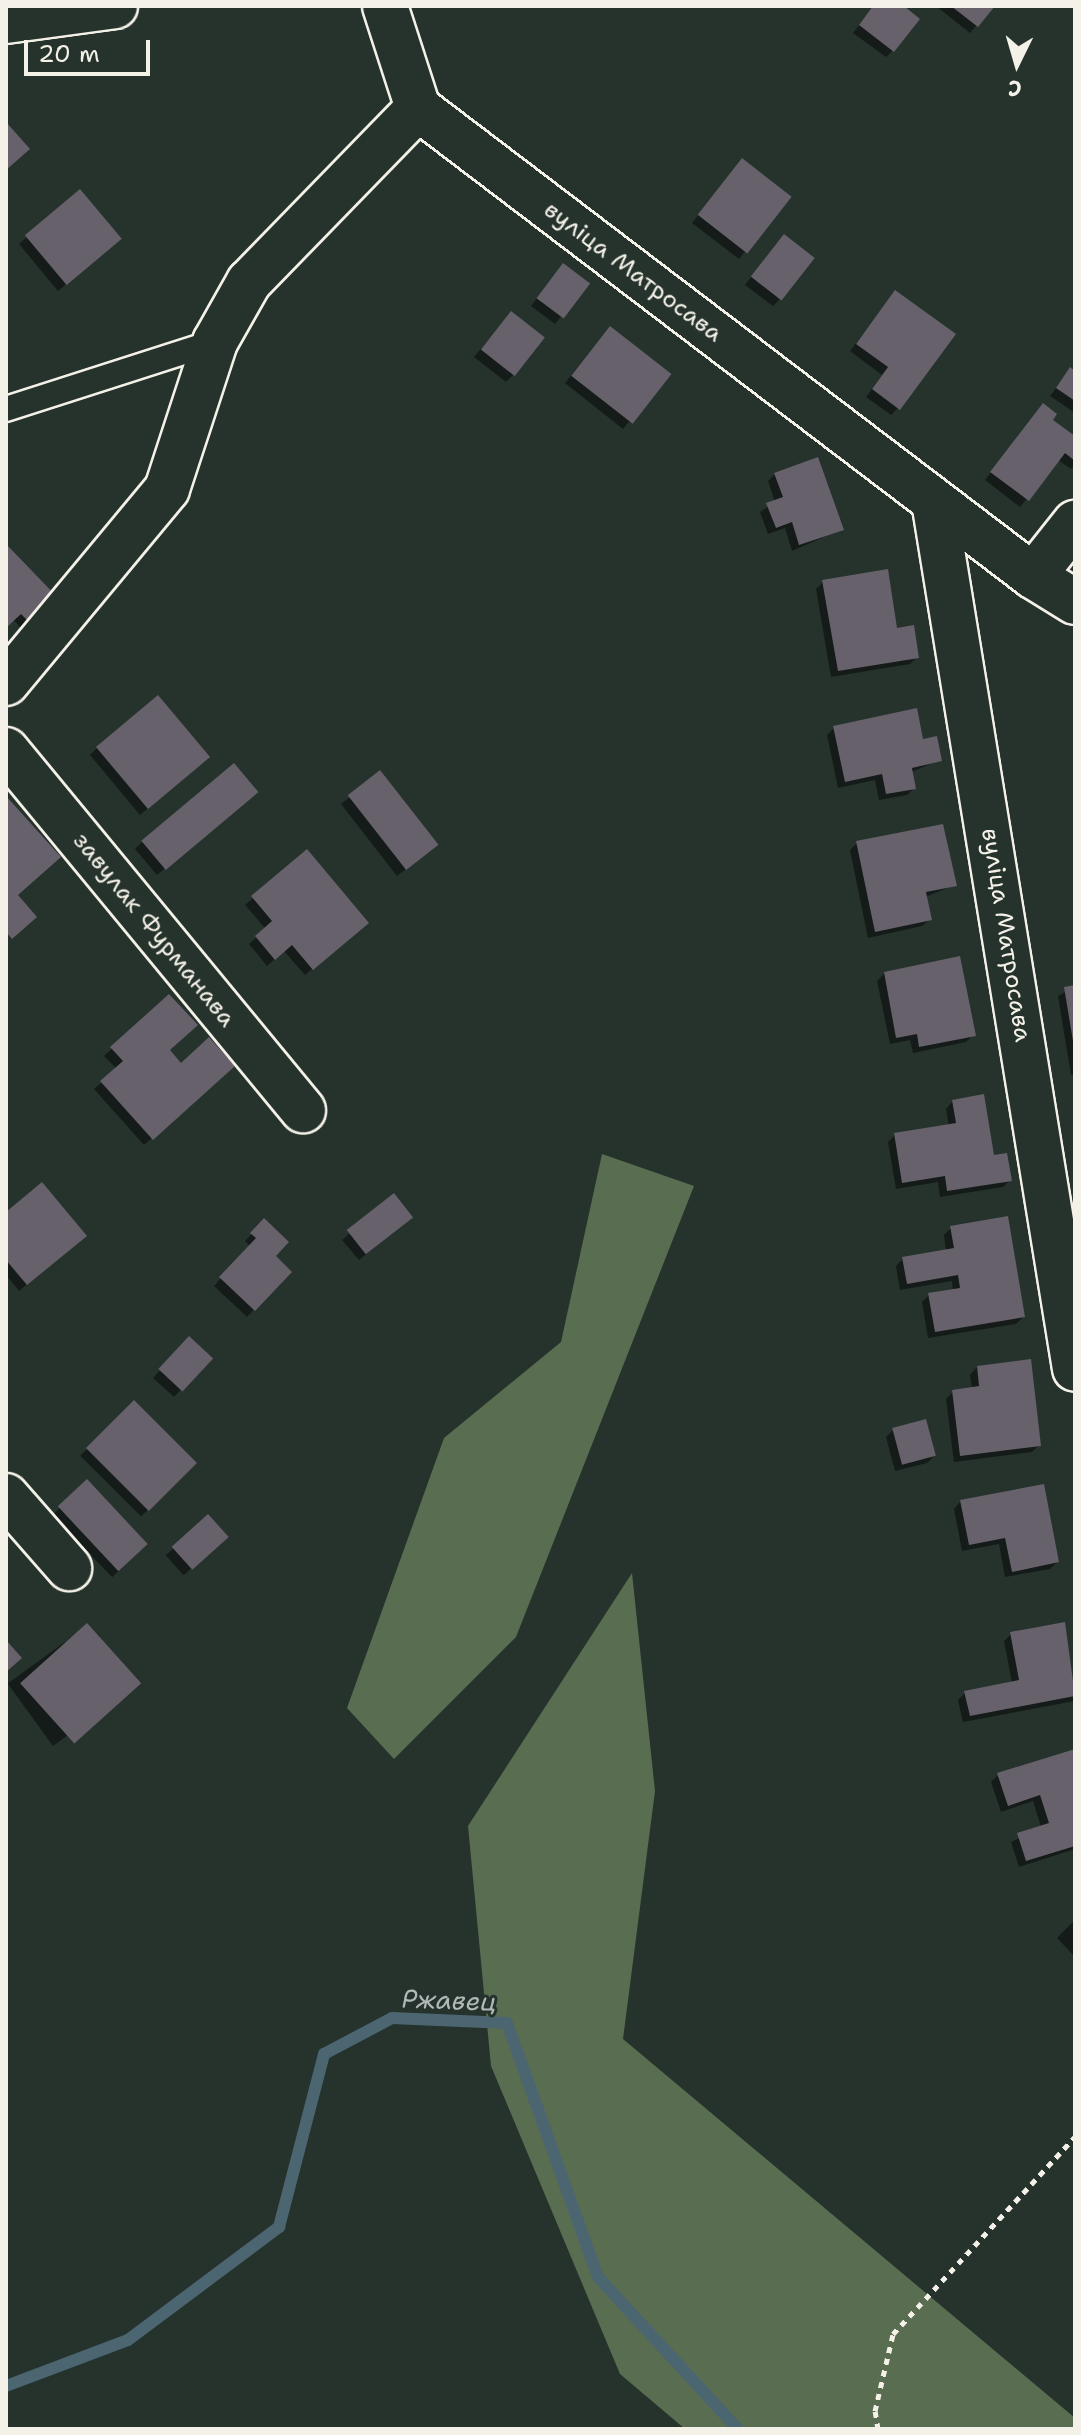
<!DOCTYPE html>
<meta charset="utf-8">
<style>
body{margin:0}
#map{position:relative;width:1081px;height:2435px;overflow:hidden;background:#26332d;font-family:"Shantell Sans",sans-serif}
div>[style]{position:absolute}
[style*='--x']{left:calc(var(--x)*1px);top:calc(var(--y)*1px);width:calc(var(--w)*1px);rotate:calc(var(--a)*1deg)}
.green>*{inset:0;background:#596d51}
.shadow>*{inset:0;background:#0007;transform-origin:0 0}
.stream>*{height:12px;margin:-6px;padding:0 6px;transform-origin:6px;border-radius:6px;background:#4c6671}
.building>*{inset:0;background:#66616b;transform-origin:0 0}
.path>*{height:5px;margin-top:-2.5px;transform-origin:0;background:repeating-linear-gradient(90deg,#f4f1e8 0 6px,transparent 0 12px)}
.roads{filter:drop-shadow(2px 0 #f4f1e8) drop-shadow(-2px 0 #f4f1e8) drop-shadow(0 2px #f4f1e8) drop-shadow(0 -2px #f4f1e8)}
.service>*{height:24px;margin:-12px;padding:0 12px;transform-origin:12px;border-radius:12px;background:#26332d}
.minor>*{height:44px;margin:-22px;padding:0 22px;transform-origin:22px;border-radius:22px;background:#26332d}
.secondary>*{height:44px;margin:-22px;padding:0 22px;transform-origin:22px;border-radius:22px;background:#26332d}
span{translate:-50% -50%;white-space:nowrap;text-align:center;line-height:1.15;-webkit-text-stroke:6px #26332d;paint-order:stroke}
.street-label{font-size:24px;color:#f4f1e8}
.water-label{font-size:26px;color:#b1b9b8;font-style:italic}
.frame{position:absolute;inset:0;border:8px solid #f4f1e8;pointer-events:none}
.north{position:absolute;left:977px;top:24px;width:80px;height:80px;-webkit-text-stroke:6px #26332d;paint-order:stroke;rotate:185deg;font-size:22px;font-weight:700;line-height:32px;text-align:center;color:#f4f1e8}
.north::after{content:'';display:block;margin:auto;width:28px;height:36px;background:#f4f1e8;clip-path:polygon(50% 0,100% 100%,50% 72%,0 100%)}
.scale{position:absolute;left:24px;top:40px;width:126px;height:36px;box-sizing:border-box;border:4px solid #f4f1e8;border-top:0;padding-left:10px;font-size:24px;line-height:28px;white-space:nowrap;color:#f4f1e8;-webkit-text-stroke:6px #26332d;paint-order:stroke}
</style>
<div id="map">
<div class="green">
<i style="clip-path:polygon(602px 1154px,694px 1186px,516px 1637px,394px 1759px,347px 1708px,444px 1438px,561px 1342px)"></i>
<i style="clip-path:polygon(632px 1573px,655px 1791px,623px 2039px,1075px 2418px,1075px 2429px,685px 2429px,620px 2374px,491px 2066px,468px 1826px)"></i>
</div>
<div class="shadow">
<i style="clip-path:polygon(874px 6px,900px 6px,893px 50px,886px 57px,853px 33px)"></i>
<i style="clip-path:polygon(936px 6px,993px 6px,970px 33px)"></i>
<i style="clip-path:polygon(735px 168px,789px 197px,739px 259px,692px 223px)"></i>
<i style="clip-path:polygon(80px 192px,112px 246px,58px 291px,19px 244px)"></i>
<i style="clip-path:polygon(777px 243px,780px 299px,773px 306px,745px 285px)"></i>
<i style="clip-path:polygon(557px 272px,587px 283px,555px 324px,531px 306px)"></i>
<i style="clip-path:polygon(889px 300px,898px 408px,891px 415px,866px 397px,882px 375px,850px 351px)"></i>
<i style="clip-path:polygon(504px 321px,513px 375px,506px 382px,474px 357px)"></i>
<i style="clip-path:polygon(603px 335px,668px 374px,623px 429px,565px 383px)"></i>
<i style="clip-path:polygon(1070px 370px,1075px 373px,1075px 413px,1050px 396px)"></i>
<i style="clip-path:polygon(1036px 413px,1075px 439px,1075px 465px,1071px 469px,1058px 460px,1020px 507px,985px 480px)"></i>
<i style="clip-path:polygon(775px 474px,842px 529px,792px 551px,785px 528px,768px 534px,760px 512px,775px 502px,768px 481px)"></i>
<i style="clip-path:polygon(6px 547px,59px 602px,26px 634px,13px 619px,6px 626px)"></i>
<i style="clip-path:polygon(823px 582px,896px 630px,917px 657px,910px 664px,831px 677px,816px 589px)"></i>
<i style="clip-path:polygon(834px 728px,922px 741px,940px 760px,911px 772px,914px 788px,907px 795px,879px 800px,875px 780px,838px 788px,827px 735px)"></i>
<i style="clip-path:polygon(97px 748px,200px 764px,140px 815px,90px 755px)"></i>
<i style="clip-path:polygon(380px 773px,429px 851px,397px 876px,341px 804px)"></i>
<i style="clip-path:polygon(248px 799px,157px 875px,135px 849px,142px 842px)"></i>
<i style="clip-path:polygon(857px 843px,955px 885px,925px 897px,930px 919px,922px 926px,868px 938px,850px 850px)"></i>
<i style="clip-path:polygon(306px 852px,359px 930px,305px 975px,284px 951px,267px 966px,249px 944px,266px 929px,245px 905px)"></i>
<i style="clip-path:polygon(885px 973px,973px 1035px,966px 1042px,913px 1053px,910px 1040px,890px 1044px,877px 981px)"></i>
<i style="clip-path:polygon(1075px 987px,1075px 1075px,1071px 1075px,1058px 996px)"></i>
<i style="clip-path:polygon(169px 997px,167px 1051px,180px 1065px,225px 1073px,144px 1145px,94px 1089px,117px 1069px,104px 1056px)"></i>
<i style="clip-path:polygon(953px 1101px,1010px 1180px,1003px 1187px,940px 1197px,938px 1182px,896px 1189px,888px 1142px,895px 1135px,949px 1126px,946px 1109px)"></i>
<i style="clip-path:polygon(393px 1196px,403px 1224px,359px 1260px,342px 1240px)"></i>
<i style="clip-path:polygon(6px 1215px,77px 1243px,19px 1291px,6px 1275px)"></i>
<i style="clip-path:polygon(264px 1221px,273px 1256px,289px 1272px,247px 1317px,214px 1286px,250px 1246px,245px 1241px)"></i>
<i style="clip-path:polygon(951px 1228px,1023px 1317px,1016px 1324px,928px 1338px,922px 1302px,929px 1295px,953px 1291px,952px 1281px,900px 1290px,896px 1266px,903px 1259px,946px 1251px,944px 1235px)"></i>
<i style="clip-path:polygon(183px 1345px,210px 1358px,174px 1397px,153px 1378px)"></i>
<i style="clip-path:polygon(977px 1367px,1039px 1445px,1032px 1452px,954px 1462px,946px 1399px,953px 1392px,972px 1389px,970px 1375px)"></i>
<i style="left:134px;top:1402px;width:86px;height:76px;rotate:45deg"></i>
<i style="clip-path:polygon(893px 1430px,934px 1456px,927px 1463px,895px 1471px,886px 1437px)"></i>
<i style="left:87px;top:1482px;width:86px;height:48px;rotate:46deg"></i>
<i style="clip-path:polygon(961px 1501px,1057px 1562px,1050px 1569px,1005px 1577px,999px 1544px,962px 1551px,954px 1509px)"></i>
<i style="left:208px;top:1517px;width:27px;height:57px;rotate:48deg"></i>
<i style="clip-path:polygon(1063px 1624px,1075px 1701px,963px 1722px,958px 1700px,965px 1693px,1012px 1683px,1004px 1641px,1011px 1634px)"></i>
<i style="left:87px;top:1626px;width:77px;height:98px;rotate:54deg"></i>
<i style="clip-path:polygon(1075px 1751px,1075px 1849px,1019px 1867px,1011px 1842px,1041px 1827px,1033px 1801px,1001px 1812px,991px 1782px,998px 1775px)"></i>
<i style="clip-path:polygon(1075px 1920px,1075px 1957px,1057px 1938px)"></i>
</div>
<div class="stream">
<i style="--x:6;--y:2386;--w:130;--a:-20.7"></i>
<i style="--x:128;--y:2340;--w:189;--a:-36.8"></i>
<i style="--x:279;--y:2227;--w:179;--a:-75.4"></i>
<i style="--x:324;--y:2054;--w:77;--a:-27.9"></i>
<i style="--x:392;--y:2018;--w:115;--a:2.5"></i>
<i style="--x:507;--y:2023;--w:270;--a:70.3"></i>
<i style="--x:598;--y:2277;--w:207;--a:47.4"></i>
</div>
<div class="building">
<i style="clip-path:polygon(873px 6px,904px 6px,920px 19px,894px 52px,859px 25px)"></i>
<i style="clip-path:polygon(951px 6px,995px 6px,978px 27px)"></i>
<i style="clip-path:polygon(6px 122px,30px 149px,6px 170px)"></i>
<i style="left:742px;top:158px;width:63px;height:72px;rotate:38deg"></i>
<i style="left:80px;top:189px;width:65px;height:72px;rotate:50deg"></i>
<i style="left:784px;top:234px;width:39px;height:54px;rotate:38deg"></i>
<i style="left:563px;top:263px;width:34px;height:44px;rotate:37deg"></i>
<i style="clip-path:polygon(895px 290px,956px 334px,900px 410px,872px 389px,888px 367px,856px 344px)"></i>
<i style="left:511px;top:311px;width:43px;height:49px;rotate:38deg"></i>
<i style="left:610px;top:326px;width:78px;height:63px;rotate:38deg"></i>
<i style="clip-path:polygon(1070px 367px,1075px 371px,1075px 401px,1056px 388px)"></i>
<i style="clip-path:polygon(1043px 403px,1057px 414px,1053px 420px,1075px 436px,1075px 461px,1065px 453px,1029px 501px,990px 472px)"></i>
<i style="clip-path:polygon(818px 457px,844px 530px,799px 545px,792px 522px,776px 528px,766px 503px,783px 497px,774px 473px)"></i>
<i style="clip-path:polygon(6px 544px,62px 602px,35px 628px,21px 614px,6px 628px)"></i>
<i style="clip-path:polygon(888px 569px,897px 628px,914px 625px,919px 658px,838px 671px,822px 580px)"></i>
<i style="left:158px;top:695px;width:81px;height:81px;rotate:50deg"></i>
<i style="clip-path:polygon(917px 708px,923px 739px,937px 736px,942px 761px,912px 768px,916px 789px,886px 794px,882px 774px,845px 782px,833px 726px)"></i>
<i style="left:234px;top:763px;width:38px;height:121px;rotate:50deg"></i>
<i style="left:380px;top:770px;width:95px;height:41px;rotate:52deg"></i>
<i style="clip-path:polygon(6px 796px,61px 857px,18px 895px,37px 917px,12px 939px,6px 932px)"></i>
<i style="clip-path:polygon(943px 824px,957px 886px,926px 892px,932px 920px,875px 932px,856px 841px)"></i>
<i style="clip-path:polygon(307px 849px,369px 923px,313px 970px,292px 945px,275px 960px,255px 936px,272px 921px,251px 896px)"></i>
<i style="clip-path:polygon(960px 956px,976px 1036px,919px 1047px,917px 1034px,896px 1038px,884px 972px)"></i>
<i style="clip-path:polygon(1075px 985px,1075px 1041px,1073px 1041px,1064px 987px)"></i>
<i style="clip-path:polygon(169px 994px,198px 1025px,170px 1050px,181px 1063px,209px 1037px,235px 1066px,153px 1140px,100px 1081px,123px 1061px,110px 1047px)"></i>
<i style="clip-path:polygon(984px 1094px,994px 1155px,1007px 1153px,1012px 1181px,947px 1191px,945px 1176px,902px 1183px,894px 1133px,956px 1123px,952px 1100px)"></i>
<i style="clip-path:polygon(42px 1182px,87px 1236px,27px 1285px,6px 1260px,6px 1212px)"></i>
<i style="left:394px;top:1193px;width:31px;height:60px;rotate:52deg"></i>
<i style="clip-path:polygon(1008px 1216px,1025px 1317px,935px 1332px,928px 1293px,960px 1288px,958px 1275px,907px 1284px,902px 1257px,954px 1248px,950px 1226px)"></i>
<i style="clip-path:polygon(264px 1218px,289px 1242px,276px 1256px,292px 1272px,255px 1311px,219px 1277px,256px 1238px,250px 1233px)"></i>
<i style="left:189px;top:1336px;width:33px;height:45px;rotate:43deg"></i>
<i style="clip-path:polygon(1031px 1359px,1041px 1446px,960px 1456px,952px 1390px,979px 1386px,977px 1366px)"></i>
<i style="left:134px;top:1400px;width:89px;height:68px;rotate:45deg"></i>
<i style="left:926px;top:1419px;width:38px;height:35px;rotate:75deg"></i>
<i style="left:87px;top:1479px;width:89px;height:40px;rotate:47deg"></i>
<i style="clip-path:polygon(1044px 1484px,1059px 1562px,1012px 1572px,1005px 1538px,969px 1545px,960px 1500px)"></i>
<i style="left:208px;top:1514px;width:31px;height:49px;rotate:48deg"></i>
<i style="clip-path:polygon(1065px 1622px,1075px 1696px,970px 1716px,964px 1691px,1019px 1680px,1010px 1632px)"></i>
<i style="left:87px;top:1623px;width:81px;height:90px;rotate:48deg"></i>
<i style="clip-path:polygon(6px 1640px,22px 1658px,6px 1672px)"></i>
<i style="clip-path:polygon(1075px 1749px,1075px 1846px,1026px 1861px,1017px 1833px,1049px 1823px,1040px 1795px,1008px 1806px,997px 1773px)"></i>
</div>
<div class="path">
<i style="--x:878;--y:2429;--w:18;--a:-99"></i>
<i style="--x:875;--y:2411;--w:79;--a:-76.8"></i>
<i style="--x:893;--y:2334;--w:268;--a:-47.3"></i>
</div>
<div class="roads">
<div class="service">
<i style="--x:6;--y:409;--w:219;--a:-17.8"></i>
</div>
<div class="minor">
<i style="--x:385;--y:6;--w:107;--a:72.1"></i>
<i style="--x:418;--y:108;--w:773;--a:37.27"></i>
<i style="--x:1033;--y:576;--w:49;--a:31.8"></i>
<i style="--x:934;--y:501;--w:879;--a:80.77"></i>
<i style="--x:1033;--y:576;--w:68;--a:-51.6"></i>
<i style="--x:6;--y:683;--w:252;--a:-50.3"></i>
<i style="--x:167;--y:489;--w:155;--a:-71.9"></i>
<i style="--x:215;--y:342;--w:69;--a:-60.5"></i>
<i style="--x:249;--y:282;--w:243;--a:-45.8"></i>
<i style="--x:6;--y:750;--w:467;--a:50.5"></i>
<i style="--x:6;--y:1496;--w:96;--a:48.8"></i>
</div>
<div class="secondary">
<i style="--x:6;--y:21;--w:110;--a:-7.8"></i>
</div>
</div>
<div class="street-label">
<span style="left:633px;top:272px;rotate:37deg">вуліца Матросава</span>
<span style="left:154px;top:930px;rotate:51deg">завулак Фурманава</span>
<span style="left:1006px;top:935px;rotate:81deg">вуліца Матросава</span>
</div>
<div class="water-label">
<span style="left:449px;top:2000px;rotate:2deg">Ржавец</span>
</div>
<div class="frame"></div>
<div class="north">С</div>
<div class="scale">20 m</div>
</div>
